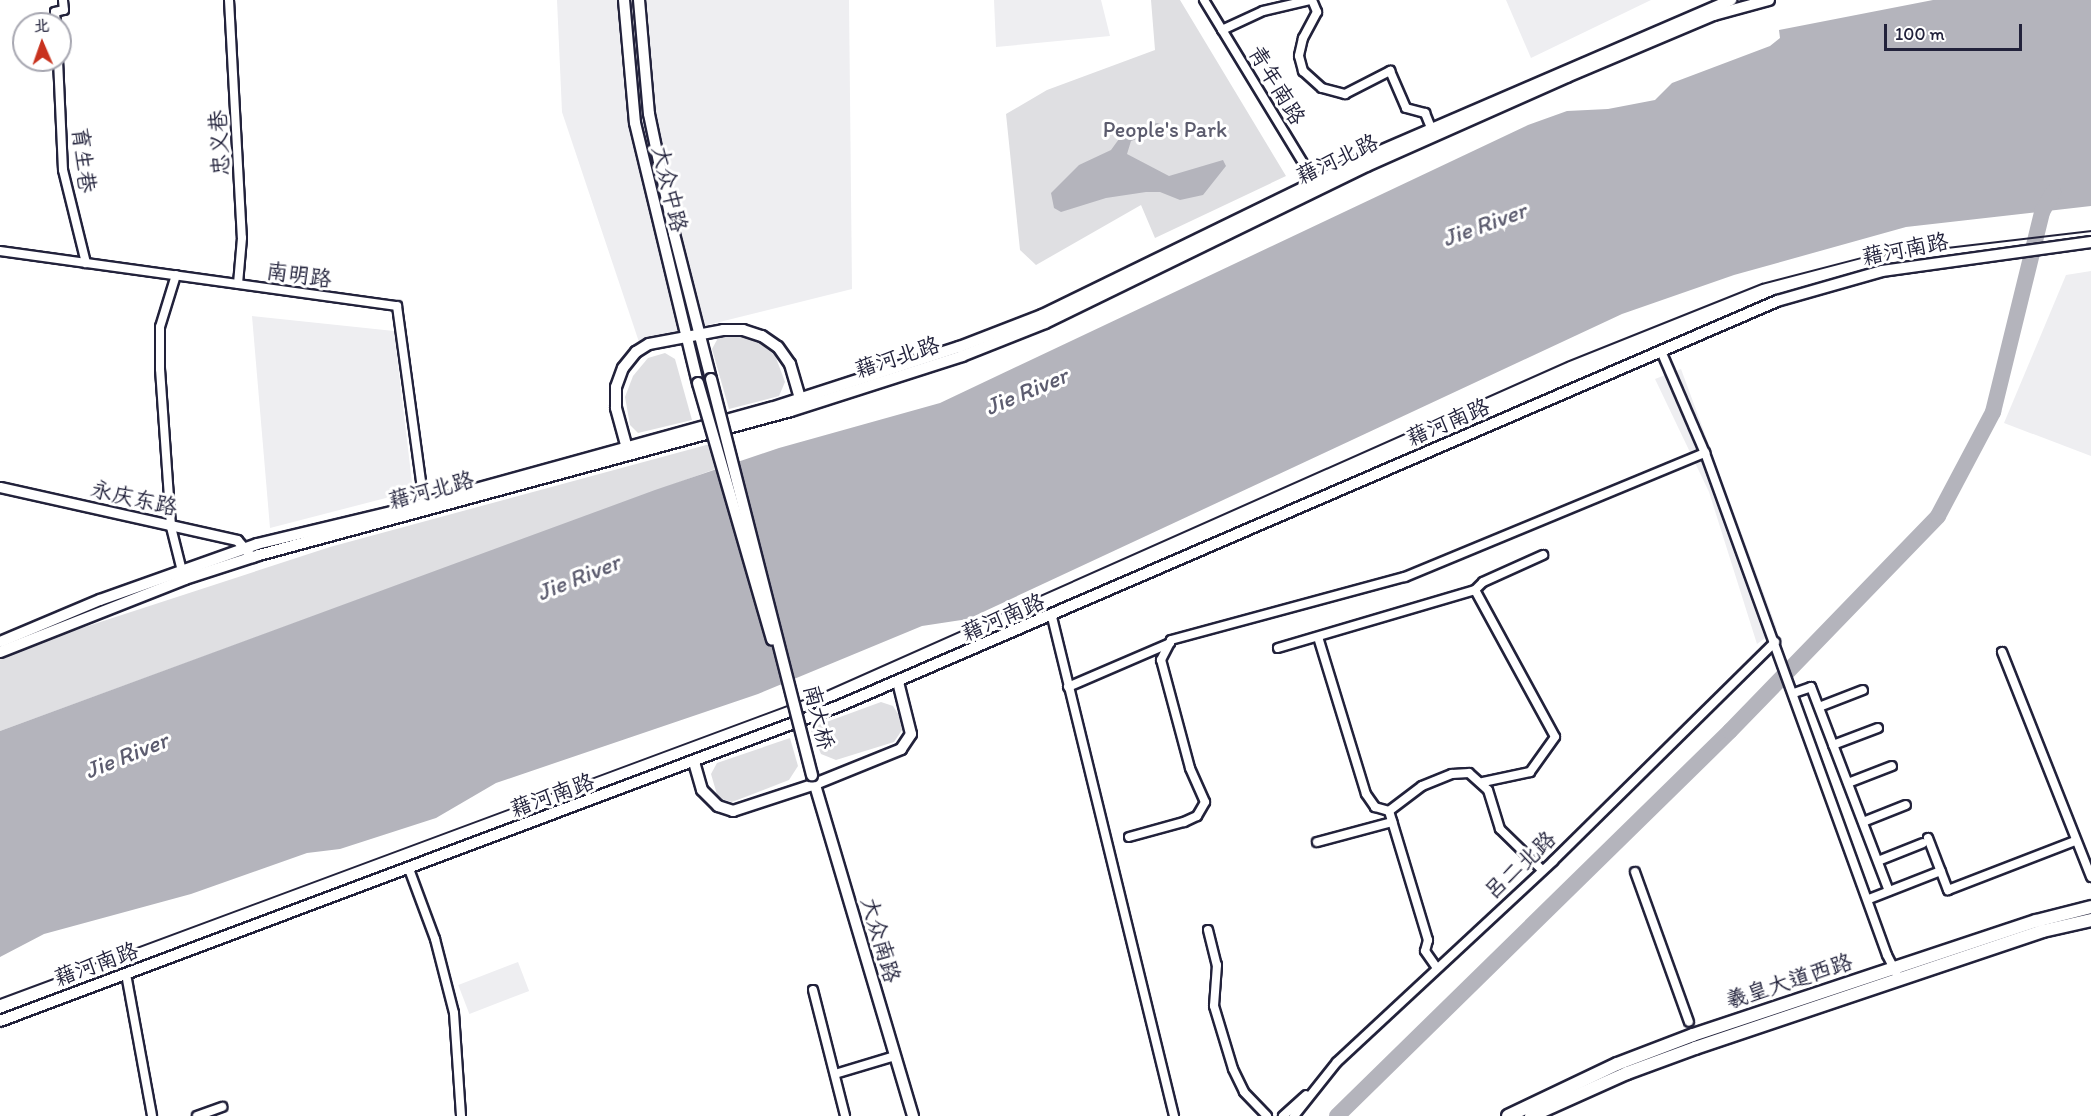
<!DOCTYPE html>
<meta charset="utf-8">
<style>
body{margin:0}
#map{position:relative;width:2091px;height:1116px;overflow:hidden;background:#fff;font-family:Itim,"LXGW WenKai TC",sans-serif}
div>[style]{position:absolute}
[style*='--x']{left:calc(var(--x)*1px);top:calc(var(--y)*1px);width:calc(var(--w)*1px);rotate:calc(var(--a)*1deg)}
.built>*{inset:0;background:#eeeef1;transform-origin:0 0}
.green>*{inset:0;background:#dfdfe2}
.water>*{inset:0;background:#b4b4bc}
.river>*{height:16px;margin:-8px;padding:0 8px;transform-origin:8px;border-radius:8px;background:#b4b4bc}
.roads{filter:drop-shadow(2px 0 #22223b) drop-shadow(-2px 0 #22223b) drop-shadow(0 2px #22223b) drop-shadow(0 -2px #22223b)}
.minor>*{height:8px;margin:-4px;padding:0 4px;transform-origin:4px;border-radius:4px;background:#fff}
.tertiary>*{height:9px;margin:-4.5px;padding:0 4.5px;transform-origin:4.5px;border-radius:4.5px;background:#fff}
.secondary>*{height:10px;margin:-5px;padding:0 5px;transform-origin:5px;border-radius:5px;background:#fff}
.primary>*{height:12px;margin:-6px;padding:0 6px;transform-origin:6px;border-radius:6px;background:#fff}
.tram>*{height:1.5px;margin:-0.75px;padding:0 0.75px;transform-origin:0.75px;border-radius:0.75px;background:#22223b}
.bridges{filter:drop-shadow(2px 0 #22223b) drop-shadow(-2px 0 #22223b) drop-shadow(0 2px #22223b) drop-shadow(0 -2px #22223b)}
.secondary-bridge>*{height:10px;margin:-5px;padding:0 5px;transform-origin:5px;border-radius:5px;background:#fff}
span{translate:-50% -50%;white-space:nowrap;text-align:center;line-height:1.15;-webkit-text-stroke:6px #fff;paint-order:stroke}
.street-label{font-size:22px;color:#22223b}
.park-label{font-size:22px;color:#5b5b6d}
.water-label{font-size:24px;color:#5c5c6f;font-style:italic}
.north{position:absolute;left:12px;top:12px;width:60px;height:60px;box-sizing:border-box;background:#fff;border:2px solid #a7a7b1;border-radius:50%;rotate:358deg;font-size:16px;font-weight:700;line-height:24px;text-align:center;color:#22223b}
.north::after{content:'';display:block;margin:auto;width:21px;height:27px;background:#c8321e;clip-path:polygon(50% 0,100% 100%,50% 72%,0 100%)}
.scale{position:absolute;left:1884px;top:24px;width:138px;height:27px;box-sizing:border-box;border:3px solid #22223b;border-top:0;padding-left:8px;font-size:18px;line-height:21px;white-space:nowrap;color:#22223b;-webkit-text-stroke:4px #fff;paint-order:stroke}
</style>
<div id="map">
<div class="built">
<i style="clip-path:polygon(557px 0,849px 0,852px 289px,639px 342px,562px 112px)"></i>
<i style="clip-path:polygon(994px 0,1101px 0,1110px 36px,996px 47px)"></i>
<i style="clip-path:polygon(1506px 0,1651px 0,1531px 58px)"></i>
<i style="clip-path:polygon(2091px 271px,2091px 456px,2004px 423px,2066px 275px)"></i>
<i style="clip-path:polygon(252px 316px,394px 331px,413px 491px,270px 528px)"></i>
<i style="clip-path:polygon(1681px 369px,1777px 629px,1757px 644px,1709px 492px,1655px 379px)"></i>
<i style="left:518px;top:962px;width:31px;height:64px;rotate:69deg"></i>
</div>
<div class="green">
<i style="clip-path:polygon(1151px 0,1180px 0,1286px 176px,1155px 238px,1141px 205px,1036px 265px,1020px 250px,1006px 114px,1047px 90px,1155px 50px)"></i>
<i style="clip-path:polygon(735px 334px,757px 341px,775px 355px,785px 382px,779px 396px,729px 409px,712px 349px,718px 338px)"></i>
<i style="clip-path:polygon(665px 353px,675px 359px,692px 420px,638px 433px,630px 425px,625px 397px,633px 376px,648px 358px)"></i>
<i style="clip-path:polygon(710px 444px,718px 468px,0 731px,0 659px,45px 640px,330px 547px)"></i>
<i style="clip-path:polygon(881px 702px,893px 706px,900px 717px,902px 730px,894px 742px,836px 760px,821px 754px,810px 728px)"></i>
<i style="clip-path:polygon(790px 738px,798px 766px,789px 780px,732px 802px,718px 798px,711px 774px,717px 763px)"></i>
</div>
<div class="water">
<i style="clip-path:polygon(1933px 0,2091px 0,2091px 206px,1906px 227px,1734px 275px,1622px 314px,968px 619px,922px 626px,758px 694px,496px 783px,436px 818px,340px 849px,307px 853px,191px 894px,44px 934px,0 957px,0 731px,655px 490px,779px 448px,940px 403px,1528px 125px,1567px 111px,1608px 109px,1655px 100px,1672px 83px,1770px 46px,1780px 38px,1779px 30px)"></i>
<i style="clip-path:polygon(1157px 123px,1163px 125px,1159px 131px,1131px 141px,1127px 154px,1169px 176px,1223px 160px,1226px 166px,1203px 195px,1180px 200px,1160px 192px,1146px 192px,1106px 198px,1061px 212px,1054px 208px,1051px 193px,1079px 165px,1111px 150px,1124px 132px)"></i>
</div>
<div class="river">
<i style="--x:1337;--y:1116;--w:550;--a:-44.41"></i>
<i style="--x:1730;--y:731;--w:299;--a:-45.9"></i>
<i style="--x:1938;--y:516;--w:118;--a:-62.1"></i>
<i style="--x:1993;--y:412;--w:206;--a:-76.2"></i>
<i style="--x:2042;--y:212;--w:23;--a:-61"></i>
</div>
<div class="roads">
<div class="minor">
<i style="--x:229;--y:0;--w:238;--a:86.9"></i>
<i style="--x:242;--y:238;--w:46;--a:95"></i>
<i style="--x:1204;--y:0;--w:218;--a:58.7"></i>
<i style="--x:1312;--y:0;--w:13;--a:67"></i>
<i style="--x:1317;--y:12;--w:30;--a:118"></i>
<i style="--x:1303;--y:38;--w:18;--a:103"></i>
<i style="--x:1299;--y:56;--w:16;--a:75"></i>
<i style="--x:1303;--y:71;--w:25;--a:42"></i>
<i style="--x:1322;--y:88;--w:24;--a:15"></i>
<i style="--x:1345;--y:94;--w:51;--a:-27.1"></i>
<i style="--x:1390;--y:71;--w:40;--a:66.6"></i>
<i style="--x:1406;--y:108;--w:20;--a:15"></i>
<i style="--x:1425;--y:113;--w:16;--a:68"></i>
<i style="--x:56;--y:24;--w:12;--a:-95"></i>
<i style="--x:55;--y:12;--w:9;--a:-13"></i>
<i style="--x:64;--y:10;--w:10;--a:-96"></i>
<i style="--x:1222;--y:30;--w:45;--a:-24.9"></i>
<i style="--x:1263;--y:11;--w:48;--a:-13.2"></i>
<i style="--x:58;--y:60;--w:110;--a:87.4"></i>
<i style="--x:63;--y:170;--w:96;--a:76.1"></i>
<i style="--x:0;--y:251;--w:401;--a:7.9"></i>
<i style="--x:397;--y:306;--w:200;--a:82.2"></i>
<i style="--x:176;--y:275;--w:54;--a:107.1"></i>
<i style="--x:160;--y:327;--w:42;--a:90"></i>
<i style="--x:160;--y:369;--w:158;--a:86"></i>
<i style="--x:171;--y:527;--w:49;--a:76"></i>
<i style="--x:1661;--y:351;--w:111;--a:66.7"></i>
<i style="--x:1705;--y:453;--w:534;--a:70.07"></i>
<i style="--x:1887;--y:955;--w:28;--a:63"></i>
<i style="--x:1475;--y:590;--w:167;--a:61.4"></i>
<i style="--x:1555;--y:737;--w:43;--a:125.5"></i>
<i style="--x:1530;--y:772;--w:48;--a:168"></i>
<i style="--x:1052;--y:617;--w:514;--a:76.26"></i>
<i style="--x:1318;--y:637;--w:164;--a:73"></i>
<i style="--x:1366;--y:794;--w:16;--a:55"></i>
<i style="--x:1375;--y:807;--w:15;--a:16"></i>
<i style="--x:1389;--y:811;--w:135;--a:73.2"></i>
<i style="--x:1428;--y:940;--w:11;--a:105"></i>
<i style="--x:1425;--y:951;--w:19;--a:55"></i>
<i style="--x:1278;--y:648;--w:205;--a:-16.4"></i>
<i style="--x:1475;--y:590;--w:11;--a:-45"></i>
<i style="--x:1483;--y:582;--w:66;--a:-24.2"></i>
<i style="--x:2002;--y:652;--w:242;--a:68.4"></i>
<i style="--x:1068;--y:687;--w:111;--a:-23.3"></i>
<i style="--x:1794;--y:693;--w:18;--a:-19"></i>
<i style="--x:1811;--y:687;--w:218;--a:69.1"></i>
<i style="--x:1819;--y:707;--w:47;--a:-21.1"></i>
<i style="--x:1833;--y:745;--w:48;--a:-20.7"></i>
<i style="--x:1848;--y:783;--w:47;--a:-21.1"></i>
<i style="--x:1389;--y:811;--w:41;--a:-37.1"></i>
<i style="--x:1422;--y:786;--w:32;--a:-22"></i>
<i style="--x:1452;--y:774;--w:17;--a:-3"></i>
<i style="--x:1469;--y:773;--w:25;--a:42"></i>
<i style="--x:1488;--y:790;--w:41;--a:72.9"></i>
<i style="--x:1500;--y:829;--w:59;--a:44.3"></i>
<i style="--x:1863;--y:822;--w:46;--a:-21.6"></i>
<i style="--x:1129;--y:837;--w:57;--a:-15.3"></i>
<i style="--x:1184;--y:822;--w:14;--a:-25"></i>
<i style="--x:1197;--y:816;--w:16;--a:-60"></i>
<i style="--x:1205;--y:802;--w:37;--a:-114"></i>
<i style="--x:1190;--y:768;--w:112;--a:-105"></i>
<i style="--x:1161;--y:660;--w:22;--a:-63"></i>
<i style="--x:1171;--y:640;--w:242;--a:-15.1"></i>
<i style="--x:1405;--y:577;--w:325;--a:-22.5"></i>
<i style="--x:1928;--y:838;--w:56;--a:69"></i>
<i style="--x:1948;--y:890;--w:136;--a:-21.1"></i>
<i style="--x:1317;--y:842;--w:78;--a:-14.9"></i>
<i style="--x:1878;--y:861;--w:48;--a:-21.8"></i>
<i style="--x:409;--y:869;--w:75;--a:69.6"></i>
<i style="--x:435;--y:939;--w:76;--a:75.6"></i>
<i style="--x:454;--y:1013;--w:103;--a:86.1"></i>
<i style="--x:1635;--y:872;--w:159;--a:70.2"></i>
<i style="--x:1869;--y:899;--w:77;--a:-21.3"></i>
<i style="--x:1208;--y:930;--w:36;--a:76"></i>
<i style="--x:1217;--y:965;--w:41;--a:94.2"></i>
<i style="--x:1214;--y:1006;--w:66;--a:73.2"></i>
<i style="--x:1233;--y:1069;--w:25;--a:64"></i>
<i style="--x:1244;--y:1092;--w:33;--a:46"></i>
<i style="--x:126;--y:974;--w:144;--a:79.6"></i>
<i style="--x:813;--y:990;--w:130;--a:75.7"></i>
<i style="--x:835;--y:1074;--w:63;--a:-16.7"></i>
<i style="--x:197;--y:1116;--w:27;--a:-20"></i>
<i style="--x:1283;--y:1116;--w:31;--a:-42"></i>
<i style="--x:1294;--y:1116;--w:69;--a:-51.5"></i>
<i style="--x:1337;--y:1062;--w:295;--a:-42.9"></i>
<i style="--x:1553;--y:861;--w:312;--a:-44.6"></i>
</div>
<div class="tertiary">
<i style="--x:0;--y:487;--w:243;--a:12.6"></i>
<i style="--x:237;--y:540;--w:23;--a:49"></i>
</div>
<div class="secondary">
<i style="--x:624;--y:0;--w:123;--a:84.9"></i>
<i style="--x:635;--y:123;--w:268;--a:76.4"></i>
<i style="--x:639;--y:0;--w:114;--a:85"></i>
<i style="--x:649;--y:114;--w:123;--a:78.2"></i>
<i style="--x:674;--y:234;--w:150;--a:75.7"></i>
<i style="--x:628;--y:452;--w:46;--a:-105.3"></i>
<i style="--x:616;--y:408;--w:21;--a:-90"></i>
<i style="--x:616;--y:387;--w:20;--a:-70"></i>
<i style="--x:623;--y:368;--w:21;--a:-51"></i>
<i style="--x:636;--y:352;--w:15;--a:-32"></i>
<i style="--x:649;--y:344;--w:75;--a:-10.7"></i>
<i style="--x:723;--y:330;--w:20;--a:0"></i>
<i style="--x:743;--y:330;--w:20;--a:18"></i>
<i style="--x:762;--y:336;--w:19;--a:35"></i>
<i style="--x:778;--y:347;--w:21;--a:55"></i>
<i style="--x:790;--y:364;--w:43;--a:73.7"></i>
<i style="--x:0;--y:642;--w:108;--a:-22.8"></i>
<i style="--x:100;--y:600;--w:167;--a:-19.6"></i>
<i style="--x:257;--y:544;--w:143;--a:-13.4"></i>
<i style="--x:396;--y:511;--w:389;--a:-15.4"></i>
<i style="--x:771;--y:408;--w:198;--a:-18"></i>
<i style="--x:959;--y:347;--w:89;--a:-21.1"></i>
<i style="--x:1042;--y:315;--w:358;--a:-26"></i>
<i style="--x:1364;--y:158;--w:400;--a:-23.3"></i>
<i style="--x:0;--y:652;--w:199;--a:-21.5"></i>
<i style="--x:185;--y:579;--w:78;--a:-18"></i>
<i style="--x:259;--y:555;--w:551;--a:-15.15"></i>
<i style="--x:791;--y:411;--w:180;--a:-17.8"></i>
<i style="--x:962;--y:356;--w:89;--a:-21.7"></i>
<i style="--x:1045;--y:323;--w:358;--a:-26"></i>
<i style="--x:1367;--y:166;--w:219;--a:-24"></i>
<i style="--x:1567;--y:77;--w:160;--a:-22.9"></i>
<i style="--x:1714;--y:15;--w:57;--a:-15.3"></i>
<i style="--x:694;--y:762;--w:29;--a:74"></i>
<i style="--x:702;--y:790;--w:23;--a:45"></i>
<i style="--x:718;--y:806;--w:16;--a:18"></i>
<i style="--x:733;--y:811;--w:86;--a:-18.2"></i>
<i style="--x:815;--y:784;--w:93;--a:-22.1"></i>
<i style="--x:901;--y:749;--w:18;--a:-56"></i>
<i style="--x:911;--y:734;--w:54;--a:-104"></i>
<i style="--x:812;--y:775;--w:356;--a:73.5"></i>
<i style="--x:0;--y:1021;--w:896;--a:-20.58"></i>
<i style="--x:839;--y:706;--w:1022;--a:-23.35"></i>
<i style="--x:1777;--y:301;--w:109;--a:-15.9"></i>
<i style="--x:1882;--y:271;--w:211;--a:-7.9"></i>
</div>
<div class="primary">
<i style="--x:1508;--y:1116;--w:121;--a:-25.5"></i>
<i style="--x:1617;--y:1064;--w:81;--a:-20.9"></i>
<i style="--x:1693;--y:1035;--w:361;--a:-18.4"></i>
<i style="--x:2036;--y:921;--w:57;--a:-14.3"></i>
<i style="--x:1531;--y:1116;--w:105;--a:-24.1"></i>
<i style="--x:1627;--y:1073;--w:72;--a:-20.2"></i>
<i style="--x:1695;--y:1048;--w:367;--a:-18.6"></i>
<i style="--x:2043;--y:931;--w:49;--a:-12.9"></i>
</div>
</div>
<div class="tram">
<i style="--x:0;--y:999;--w:875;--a:-20.4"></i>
<i style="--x:820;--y:694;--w:817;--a:-23.96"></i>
<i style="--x:1567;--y:362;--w:210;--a:-21.8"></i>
<i style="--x:1762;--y:284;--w:103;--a:-14.6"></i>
<i style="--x:1862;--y:258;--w:231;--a:-6.7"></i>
</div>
<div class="bridges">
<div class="secondary-bridge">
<i style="--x:711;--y:379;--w:409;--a:75.7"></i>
<i style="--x:698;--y:383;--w:267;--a:73.9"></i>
</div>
</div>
<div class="street-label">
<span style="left:1277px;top:85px;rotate:59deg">青年南路</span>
<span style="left:219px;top:143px;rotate:-93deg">忠义巷</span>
<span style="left:1337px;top:159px;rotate:-25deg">藉河北路</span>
<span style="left:84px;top:160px;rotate:83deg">育生巷</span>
<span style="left:670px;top:189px;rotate:77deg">大众中路</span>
<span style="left:1905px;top:249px;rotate:-11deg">藉河南路</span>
<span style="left:299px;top:275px;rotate:8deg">南明路</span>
<span style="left:897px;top:357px;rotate:-18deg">藉河北路</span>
<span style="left:1448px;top:422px;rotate:-23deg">藉河南路</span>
<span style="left:431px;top:490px;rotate:-15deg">藉河北路</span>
<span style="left:134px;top:498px;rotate:13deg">永庆东路</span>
<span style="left:1003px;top:617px;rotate:-23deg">藉河南路</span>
<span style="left:819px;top:717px;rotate:76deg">南大桥</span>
<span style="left:552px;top:795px;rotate:-20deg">藉河南路</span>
<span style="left:1520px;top:865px;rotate:-43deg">吕二北路</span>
<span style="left:881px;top:940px;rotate:74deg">大众南路</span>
<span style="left:96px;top:964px;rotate:-20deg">藉河南路</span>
<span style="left:1789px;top:981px;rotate:-18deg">羲皇大道西路</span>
</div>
<div class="park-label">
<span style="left:1165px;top:130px">People's Park</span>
</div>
<div class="water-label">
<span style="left:1484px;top:224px;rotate:-20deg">Jie River</span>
<span style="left:1026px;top:391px;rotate:-23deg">Jie River</span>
<span style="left:578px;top:577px;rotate:-22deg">Jie River</span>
<span style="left:126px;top:755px;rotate:-22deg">Jie River</span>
</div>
<div class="north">北</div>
<div class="scale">100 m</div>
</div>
